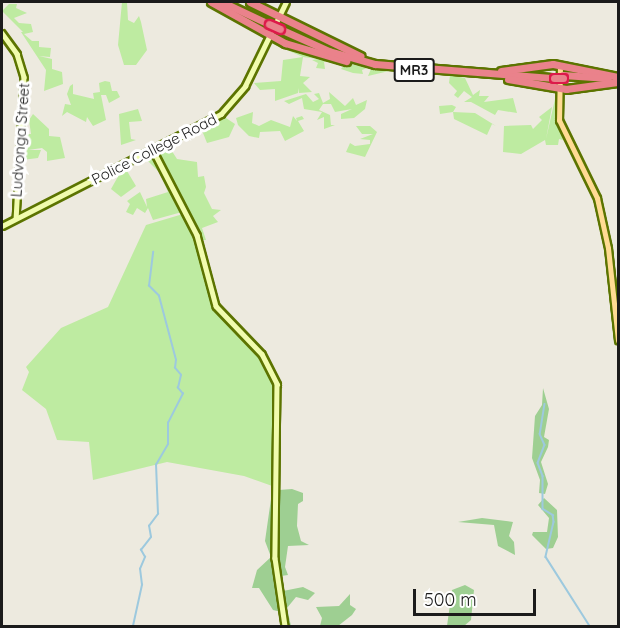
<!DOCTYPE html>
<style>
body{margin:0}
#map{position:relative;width:620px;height:628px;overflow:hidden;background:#edeadf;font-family:Quicksand,sans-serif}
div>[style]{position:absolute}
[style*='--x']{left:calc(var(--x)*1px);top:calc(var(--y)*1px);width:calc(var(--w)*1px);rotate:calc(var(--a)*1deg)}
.grass>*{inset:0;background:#beeba1}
.forest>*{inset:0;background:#9ecf92}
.stream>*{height:1.5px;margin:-0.75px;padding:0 0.75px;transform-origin:0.75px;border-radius:0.75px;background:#9dc9de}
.roads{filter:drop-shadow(2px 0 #5c7400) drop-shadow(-2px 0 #5c7400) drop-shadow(0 2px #5c7400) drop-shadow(0 -2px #5c7400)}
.secondary>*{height:4.5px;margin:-2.25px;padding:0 2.25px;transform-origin:2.25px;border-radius:2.25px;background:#f1fcae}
.primary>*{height:5px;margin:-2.5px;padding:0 2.5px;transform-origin:2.5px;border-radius:2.5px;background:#ffdb93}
.highway>*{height:7px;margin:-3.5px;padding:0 3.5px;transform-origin:3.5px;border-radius:3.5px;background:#ea828b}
.bridges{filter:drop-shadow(2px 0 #dd1a4a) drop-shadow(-2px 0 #dd1a4a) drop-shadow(0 2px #dd1a4a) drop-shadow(0 -2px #dd1a4a)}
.highway-bridge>*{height:7px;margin:-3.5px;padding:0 3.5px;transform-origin:3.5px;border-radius:3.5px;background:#ea828b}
span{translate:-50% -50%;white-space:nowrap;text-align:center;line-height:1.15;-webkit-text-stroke:6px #fff;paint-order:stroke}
.shield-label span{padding:2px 4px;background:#fff;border:2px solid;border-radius:4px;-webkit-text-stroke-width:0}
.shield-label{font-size:14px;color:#1b1b1b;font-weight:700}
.street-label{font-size:15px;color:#1b1b1b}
.frame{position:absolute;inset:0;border:3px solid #1b1b1b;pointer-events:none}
.scale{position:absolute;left:413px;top:589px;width:123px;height:27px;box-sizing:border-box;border:3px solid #1b1b1b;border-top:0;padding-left:8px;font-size:18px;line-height:21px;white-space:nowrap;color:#1b1b1b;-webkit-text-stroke:4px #fff;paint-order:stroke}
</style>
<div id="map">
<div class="grass">
<i style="clip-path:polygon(122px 2px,127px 2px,128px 20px,134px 23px,139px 16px,141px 22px,147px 50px,136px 65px,124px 65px,118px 45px)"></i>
<i style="clip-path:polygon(9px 4px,17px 4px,16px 8px,27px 13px,14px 18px,19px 23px,31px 24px,33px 32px,24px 34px,32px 41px,39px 41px,39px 47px,51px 48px,50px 57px,39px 56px,52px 59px,52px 69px,62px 72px,63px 84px,44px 91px,46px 70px,21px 32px,23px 32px,2px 11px)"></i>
<i style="clip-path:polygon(273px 40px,352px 64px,349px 64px,389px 71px,368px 76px,371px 69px,367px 68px,362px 70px,363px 74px,353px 73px,341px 69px,346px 63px,333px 61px,324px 62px,325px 69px,316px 68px,318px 63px,312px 60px,318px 59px,303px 57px,300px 76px,310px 77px,303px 83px,312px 92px,299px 93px,298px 88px,298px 93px,275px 101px,275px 89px,260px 90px,254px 83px,281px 81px,283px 60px,303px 57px,271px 43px,266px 51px)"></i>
<i style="clip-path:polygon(450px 75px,465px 78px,473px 95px,480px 90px,479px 96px,489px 96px,484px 102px,513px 98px,517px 113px,498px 110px,495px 115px,471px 102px,464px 102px,472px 97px,464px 91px,458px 98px,454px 95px,457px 91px,449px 83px)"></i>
<i style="clip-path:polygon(105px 81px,110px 82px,112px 91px,117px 91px,120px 97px,109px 103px,106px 95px,101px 95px,106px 120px,93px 126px,87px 117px,86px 122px,67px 112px,62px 116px,65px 104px,71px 105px,67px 94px,70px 86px,73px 84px,73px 94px,94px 99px,93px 93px,100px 92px,99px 83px)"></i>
<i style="clip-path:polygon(329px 92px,345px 106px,353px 98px,356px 105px,367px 100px,365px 109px,354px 118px,341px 119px,341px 114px,352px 109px,335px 112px,331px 104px,323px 104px,319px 110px,330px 115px,331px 125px,335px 125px,324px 129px,324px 117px,317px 120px,322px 112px,304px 109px,302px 98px,289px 104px,284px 101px,306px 94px,313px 102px,319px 99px,314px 94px,319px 93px,323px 103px,330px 99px)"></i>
<i style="clip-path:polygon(555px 99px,563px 140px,559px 139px,558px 145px,546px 145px,545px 140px,521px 154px,503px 152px,504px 126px,531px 125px,533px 129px,542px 120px,539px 117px,552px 107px,546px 139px)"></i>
<i style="clip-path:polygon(452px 105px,456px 107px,453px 112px,475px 113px,496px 126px,492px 124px,487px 135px,454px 119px,453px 112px,440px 114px,439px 106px)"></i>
<i style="clip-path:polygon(138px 109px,142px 121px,129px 122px,131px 139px,136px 140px,121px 145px,119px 114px)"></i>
<i style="clip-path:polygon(253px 112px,252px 123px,259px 126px,271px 120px,290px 127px,293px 116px,297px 121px,296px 118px,302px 116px,304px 119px,298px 121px,304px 131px,285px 141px,280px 131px,260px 132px,259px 138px,249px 136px,238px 125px,236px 118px)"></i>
<i style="clip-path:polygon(33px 114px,49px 129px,49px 136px,60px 137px,65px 158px,47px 161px,47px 152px,42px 148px,28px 150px,41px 150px,38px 158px,22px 160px,24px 134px,31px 134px,29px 120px)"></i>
<i style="clip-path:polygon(223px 116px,235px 124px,229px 137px,207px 143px,201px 128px)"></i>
<i style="clip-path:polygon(356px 126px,370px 126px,377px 132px,365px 157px,346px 152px,350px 143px,355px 146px,370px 144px,370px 140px,360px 139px,373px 134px,362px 134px)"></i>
<i style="clip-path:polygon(168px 145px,177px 159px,197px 162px,198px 177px,204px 176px,206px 187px,204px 193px,212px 209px,221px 210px,213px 216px,218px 222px,202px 228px,206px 240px,201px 240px,160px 158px,159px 149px)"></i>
<i style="clip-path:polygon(148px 155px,155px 158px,182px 212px,153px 220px,148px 208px,145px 213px,137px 208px,133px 215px,126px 212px,130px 204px,127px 201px,140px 192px,147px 207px,146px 199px,168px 192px,159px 172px,147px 160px)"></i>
<i style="clip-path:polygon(124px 166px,136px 186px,121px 197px,111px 189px)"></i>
<i style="clip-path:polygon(183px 214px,201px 254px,212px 300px,257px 350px,273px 378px,275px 487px,244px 476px,167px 462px,93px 480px,89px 442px,57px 440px,46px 409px,22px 390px,29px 372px,26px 367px,61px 328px,108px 307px,146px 225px)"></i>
</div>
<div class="forest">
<i style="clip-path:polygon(543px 388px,549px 409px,544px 437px,549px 440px,548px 447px,541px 462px,548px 484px,545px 494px,539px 493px,540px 480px,532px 458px,535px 416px,542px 405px)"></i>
<i style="clip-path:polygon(292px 489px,303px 493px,303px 501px,298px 504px,297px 526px,301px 541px,309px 545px,288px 546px,285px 567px,288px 575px,281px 576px,282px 586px,283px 591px,303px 587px,315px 593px,308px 600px,296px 597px,287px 608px,291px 626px,287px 626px,280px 590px,277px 530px,279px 490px)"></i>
<i style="clip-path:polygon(272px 492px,273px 553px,281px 612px,273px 610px,259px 588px,252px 588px,257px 570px,271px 557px,265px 541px)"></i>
<i style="clip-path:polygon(544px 498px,557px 510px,558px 537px,553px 548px,546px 549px,532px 535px,533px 532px,547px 532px,549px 518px,538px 505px)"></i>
<i style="clip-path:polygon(482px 518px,513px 522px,509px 536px,514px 542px,515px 555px,498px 546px,494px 525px,458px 522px)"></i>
<i style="clip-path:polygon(465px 585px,474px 590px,471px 620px,464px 626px,447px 626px,452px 590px)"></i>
<i style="clip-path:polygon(350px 594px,350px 605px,356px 609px,352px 615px,338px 626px,320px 626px,322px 618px,316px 607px,339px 606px)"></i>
</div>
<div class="stream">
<i style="--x:545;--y:404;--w:30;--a:99"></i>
<i style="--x:540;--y:434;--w:12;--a:66"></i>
<i style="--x:545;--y:445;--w:19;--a:111"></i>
<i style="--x:538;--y:463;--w:14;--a:69"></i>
<i style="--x:543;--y:476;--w:33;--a:90"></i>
<i style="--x:543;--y:509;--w:12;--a:31"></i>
<i style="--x:553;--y:515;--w:7;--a:82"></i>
<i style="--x:554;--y:522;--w:36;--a:103"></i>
<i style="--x:546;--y:557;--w:82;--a:57.5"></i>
<i style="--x:133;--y:626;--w:42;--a:-77.6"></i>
<i style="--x:142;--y:585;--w:16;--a:-97"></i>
<i style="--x:140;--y:569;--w:13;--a:-67"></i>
<i style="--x:145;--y:557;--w:8;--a:-120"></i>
<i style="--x:141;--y:550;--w:16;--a:-52"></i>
<i style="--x:151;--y:537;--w:11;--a:-100"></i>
<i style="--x:149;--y:526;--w:15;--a:-53"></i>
<i style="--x:158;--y:514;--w:49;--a:-92.3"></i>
<i style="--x:156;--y:465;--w:24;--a:-60"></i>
<i style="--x:168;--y:444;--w:21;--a:-90"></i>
<i style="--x:168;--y:423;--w:33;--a:-63"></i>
<i style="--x:183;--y:394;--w:8;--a:-130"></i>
<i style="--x:178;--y:388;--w:13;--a:-77"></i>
<i style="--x:181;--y:375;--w:9;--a:-131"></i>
<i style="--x:175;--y:368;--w:8;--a:-83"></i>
<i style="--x:176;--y:360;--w:66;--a:-104.9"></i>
<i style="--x:159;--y:296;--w:14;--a:-135"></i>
<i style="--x:149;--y:286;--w:34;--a:-83"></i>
</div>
<div class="roads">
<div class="secondary">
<i style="--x:2;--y:33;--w:26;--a:54"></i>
<i style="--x:17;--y:54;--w:24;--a:73"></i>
<i style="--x:24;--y:77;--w:141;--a:93.2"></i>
<i style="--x:153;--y:150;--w:96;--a:62.6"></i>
<i style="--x:197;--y:235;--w:73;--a:75"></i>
<i style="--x:216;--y:306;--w:66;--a:46.2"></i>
<i style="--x:262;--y:354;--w:34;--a:63"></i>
<i style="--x:277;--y:384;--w:174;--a:90.7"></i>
<i style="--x:275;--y:558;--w:69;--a:81.6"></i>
<i style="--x:2;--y:226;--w:246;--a:-27.1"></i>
<i style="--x:221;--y:114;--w:37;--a:-49"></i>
<i style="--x:245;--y:86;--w:93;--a:-64"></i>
</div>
<div class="primary">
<i style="--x:560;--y:65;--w:55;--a:91"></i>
<i style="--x:559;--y:120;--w:87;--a:64"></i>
<i style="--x:597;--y:198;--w:51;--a:77.6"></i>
<i style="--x:608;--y:248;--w:93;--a:83.8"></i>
</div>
<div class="highway">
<i style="--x:211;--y:2;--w:85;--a:29"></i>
<i style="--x:285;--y:43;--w:64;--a:16.4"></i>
<i style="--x:222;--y:2;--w:52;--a:25.1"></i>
<i style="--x:250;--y:2;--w:123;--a:26.1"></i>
<i style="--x:280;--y:29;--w:54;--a:24.2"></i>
<i style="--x:329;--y:51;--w:48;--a:15.8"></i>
<i style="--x:375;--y:64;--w:180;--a:4.5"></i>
<i style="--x:501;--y:71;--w:52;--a:-7.7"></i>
<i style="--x:553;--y:64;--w:66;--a:11.3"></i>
<i style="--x:563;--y:75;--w:45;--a:3.8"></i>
<i style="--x:508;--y:79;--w:59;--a:9.8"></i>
<i style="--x:566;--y:89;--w:52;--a:-7.7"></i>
</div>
</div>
<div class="bridges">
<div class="highway-bridge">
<i style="--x:269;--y:24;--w:12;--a:24"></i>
<i style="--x:554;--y:78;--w:9;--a:0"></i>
</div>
</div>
<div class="shield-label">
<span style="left:414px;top:70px">MR3</span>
</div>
<div class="street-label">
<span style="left:20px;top:140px;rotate:-86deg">Ludvonga Street</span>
<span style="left:154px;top:149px;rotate:-27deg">Police College Road</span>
</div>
<div class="frame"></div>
<div class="scale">500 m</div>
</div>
